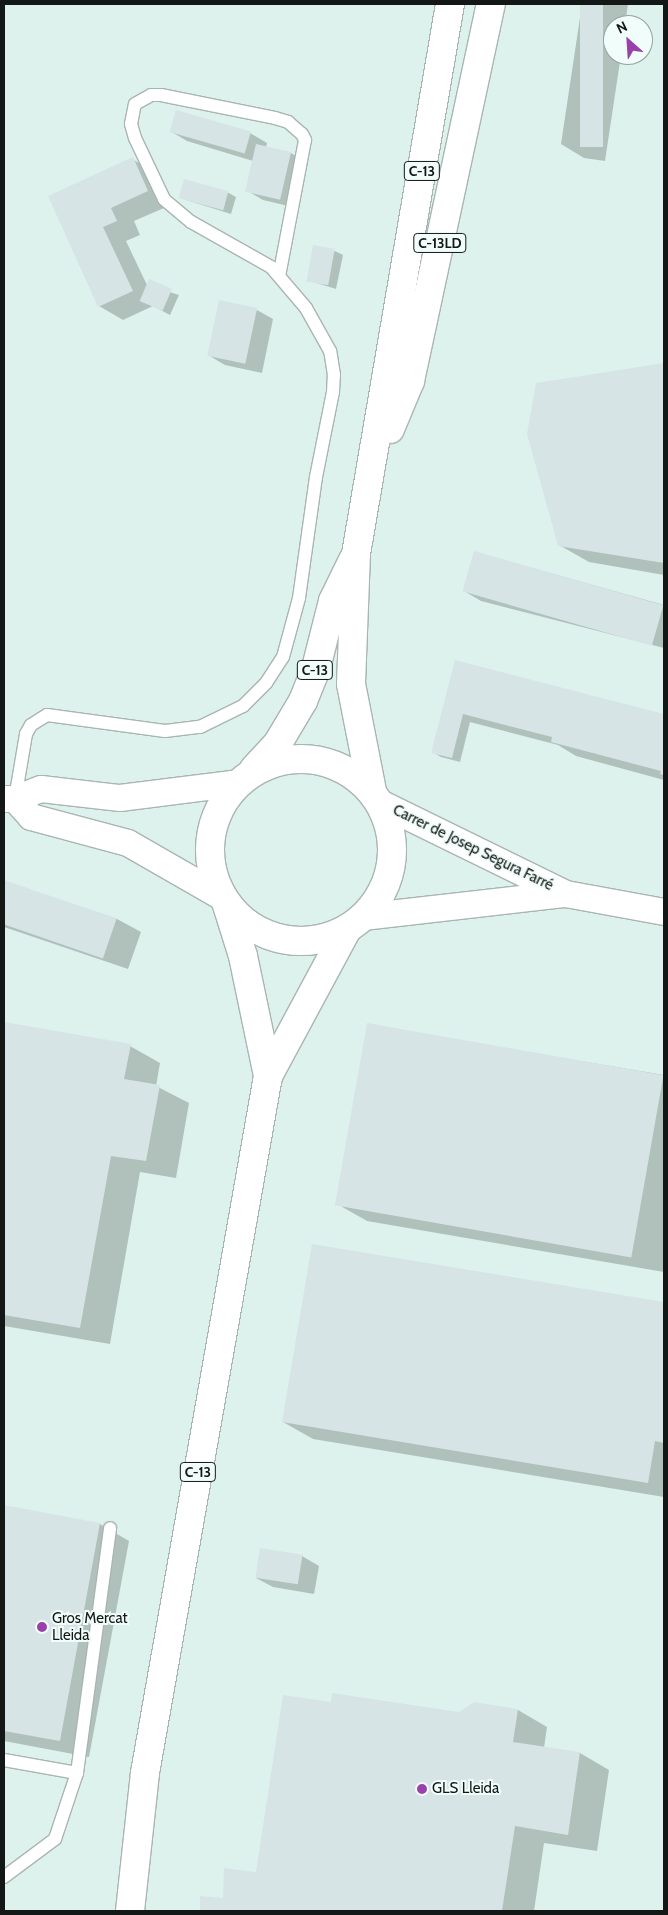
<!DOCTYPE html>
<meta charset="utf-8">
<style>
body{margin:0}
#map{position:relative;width:668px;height:1915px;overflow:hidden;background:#f1fdfa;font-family:Cabin,sans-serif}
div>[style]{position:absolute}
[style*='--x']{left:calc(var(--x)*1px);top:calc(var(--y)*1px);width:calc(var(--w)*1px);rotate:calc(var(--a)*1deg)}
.built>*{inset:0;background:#ddf2ec}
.shadow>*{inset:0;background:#0003}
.building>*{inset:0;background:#d7e4e6;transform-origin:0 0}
.roads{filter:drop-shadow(1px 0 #a9b5b2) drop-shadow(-1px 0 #a9b5b2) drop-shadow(0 1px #a9b5b2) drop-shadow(0 -1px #a9b5b2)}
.service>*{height:12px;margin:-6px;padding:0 6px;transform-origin:6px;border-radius:6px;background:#fff}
.minor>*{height:26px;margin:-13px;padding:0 13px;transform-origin:13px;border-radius:13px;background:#fff}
.primary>*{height:28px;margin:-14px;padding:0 14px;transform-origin:14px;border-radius:14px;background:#fff}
.primary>.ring{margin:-14px;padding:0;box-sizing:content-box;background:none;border:28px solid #fff;border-radius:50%}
.dots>*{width:14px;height:14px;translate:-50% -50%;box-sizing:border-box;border:2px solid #f1fdfa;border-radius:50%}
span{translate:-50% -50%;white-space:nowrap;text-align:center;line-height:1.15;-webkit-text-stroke:4px #f1fdfa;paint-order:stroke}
.shield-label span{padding:1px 4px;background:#f1fdfa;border:1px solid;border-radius:4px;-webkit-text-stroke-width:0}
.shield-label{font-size:14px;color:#131716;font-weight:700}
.street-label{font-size:15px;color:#131716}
.poi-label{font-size:15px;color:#131716}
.left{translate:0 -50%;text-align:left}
.frame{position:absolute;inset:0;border:5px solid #131716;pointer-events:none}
.north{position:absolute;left:603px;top:15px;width:50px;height:50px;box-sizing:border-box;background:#f1fdfa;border:1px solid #98a19f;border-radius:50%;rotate:334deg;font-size:14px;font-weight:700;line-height:20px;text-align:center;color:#131716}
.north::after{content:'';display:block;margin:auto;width:18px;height:22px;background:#9940ab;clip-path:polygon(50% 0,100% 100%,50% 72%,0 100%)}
</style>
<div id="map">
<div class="built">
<i style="clip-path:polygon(evenodd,4px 4px,664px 4px,664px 1911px,4px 1911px,4px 4px,613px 25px,643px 25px,643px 55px,613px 55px,613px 25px)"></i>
</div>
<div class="shadow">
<i style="clip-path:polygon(582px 4px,628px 4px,625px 25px,613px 25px,613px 55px,621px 55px,605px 161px,584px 158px,561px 144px)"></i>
<i style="clip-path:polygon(170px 131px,250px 133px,267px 143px,266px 147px,291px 153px,308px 163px,297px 208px,263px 200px,246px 190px,253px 161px,187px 141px)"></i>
<i style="clip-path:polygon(132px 159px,156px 173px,171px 205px,134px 221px,140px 235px,126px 241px,147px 285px,179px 295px,170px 315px,153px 306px,123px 320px,99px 306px,49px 197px)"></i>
<i style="clip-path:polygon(227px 192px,236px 197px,231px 214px,180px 198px)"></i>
<i style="clip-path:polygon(335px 251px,343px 255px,336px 289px,307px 280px)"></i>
<i style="clip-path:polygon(257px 310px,273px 319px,262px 373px,225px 365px,208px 355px)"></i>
<i style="clip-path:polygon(664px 364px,664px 575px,589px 562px,559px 545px,537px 384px)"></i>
<i style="clip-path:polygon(475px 552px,664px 605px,664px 648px,481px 601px,464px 591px)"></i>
<i style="clip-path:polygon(456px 661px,664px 715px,664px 780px,576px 756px,558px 745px,470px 722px,460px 762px,441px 757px,432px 752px)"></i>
<i style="clip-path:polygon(4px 881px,117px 919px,141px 932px,128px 969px,4px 927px)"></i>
<i style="clip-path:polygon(4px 1023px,130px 1046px,160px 1063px,156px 1086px,189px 1103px,176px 1178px,140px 1172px,110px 1344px,4px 1326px)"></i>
<i style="clip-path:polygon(368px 1025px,664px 1075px,664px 1272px,367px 1221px,337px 1204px)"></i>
<i style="clip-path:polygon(313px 1245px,664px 1303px,664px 1497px,313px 1439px,283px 1422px)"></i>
<i style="clip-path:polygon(4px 1506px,100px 1524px,129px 1541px,89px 1757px,4px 1741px)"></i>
<i style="clip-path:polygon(261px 1549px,302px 1556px,319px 1566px,314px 1594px,273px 1587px,256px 1578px)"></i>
<i style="clip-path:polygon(332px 1703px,460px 1714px,518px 1710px,547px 1727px,544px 1748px,580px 1753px,609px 1770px,597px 1851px,544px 1843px,534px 1911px,201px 1911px,202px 1897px,224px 1899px,257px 1873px)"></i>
</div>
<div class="building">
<i style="left:580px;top:4px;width:23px;height:143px"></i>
<i style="left:176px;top:110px;width:78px;height:23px;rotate:16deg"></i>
<i style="left:256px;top:144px;width:36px;height:49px;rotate:13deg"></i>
<i style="clip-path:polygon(133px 157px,148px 191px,111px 208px,117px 221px,103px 227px,133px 291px,98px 307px,48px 196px)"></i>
<i style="left:184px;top:179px;width:46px;height:20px;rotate:15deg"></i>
<i style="left:313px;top:245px;width:22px;height:37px;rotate:10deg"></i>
<i style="left:149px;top:279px;width:25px;height:24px;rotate:23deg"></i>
<i style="left:219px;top:300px;width:39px;height:57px;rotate:12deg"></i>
<i style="clip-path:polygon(664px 363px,664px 563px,558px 546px,527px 434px,536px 383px)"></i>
<i style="left:474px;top:551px;width:197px;height:42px;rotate:16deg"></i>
<i style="clip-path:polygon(455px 660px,664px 714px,664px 775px,660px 774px,661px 771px,551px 742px,552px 737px,463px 714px,452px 758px,431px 753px)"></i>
<i style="left:4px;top:880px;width:119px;height:42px;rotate:19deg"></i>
<i style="clip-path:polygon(4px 1022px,131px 1044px,124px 1079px,160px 1085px,146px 1161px,111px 1156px,80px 1328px,4px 1315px)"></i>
<i style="left:367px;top:1023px;width:301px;height:185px;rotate:10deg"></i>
<i style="clip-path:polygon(312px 1244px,664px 1302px,664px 1443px,655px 1441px,648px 1483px,282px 1422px)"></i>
<i style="clip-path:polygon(4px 1505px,100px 1523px,60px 1741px,4px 1731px)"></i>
<i style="left:260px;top:1548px;width:43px;height:30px;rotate:9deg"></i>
<i style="clip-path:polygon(332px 1693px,459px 1712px,474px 1702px,518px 1709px,513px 1742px,580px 1752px,568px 1835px,515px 1826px,502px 1911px,200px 1911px,200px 1896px,223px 1898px,224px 1868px,256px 1872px,283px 1695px,331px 1702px)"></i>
</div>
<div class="roads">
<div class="service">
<i style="--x:15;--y:799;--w:66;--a:-80.4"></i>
<i style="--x:26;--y:734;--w:10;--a:-61"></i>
<i style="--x:31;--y:725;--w:19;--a:-32"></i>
<i style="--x:47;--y:715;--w:119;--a:7.7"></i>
<i style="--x:165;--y:731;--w:35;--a:-7"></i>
<i style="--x:200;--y:727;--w:48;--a:-26"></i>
<i style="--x:243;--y:706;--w:33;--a:-45"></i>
<i style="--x:266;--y:683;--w:31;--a:-57"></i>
<i style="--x:283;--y:657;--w:61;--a:-74.8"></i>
<i style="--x:299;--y:598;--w:122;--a:-82"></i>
<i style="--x:316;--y:477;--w:87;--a:-78.7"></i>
<i style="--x:333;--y:392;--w:17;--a:-87"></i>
<i style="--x:334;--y:375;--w:24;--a:-99"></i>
<i style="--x:330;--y:351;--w:49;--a:-119.2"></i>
<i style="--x:306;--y:308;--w:54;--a:-130.5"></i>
<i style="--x:271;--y:267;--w:92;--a:-150.6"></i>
<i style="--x:191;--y:222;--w:35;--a:-140"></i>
<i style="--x:164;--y:199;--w:68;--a:-115.4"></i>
<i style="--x:135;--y:138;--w:15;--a:-106"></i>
<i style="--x:131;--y:124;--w:20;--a:-79"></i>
<i style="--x:135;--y:104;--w:18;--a:-29"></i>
<i style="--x:151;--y:95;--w:10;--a:0"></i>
<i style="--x:161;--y:95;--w:116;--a:11.4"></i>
<i style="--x:275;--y:118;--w:14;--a:17"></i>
<i style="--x:288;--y:122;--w:18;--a:41"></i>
<i style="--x:302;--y:134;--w:7;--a:63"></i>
<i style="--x:305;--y:140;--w:138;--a:100.8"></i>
<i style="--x:4;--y:1760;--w:74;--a:10.1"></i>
<i style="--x:4;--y:1877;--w:64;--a:-36.7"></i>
<i style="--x:55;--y:1839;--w:70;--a:-71.6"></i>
<i style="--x:77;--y:1773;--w:247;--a:-82.3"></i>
</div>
<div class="minor">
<i style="--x:4;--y:799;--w:11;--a:0"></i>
<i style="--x:15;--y:799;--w:28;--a:-21"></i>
<i style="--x:41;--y:789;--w:80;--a:6.5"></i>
<i style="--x:120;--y:798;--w:119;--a:-7.2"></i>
<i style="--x:15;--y:799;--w:24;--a:48"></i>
<i style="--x:31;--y:817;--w:100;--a:15"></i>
<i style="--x:128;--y:843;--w:108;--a:29.9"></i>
<i style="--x:380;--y:803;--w:207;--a:26.1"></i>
<i style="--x:566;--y:894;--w:100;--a:10.4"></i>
<i style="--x:363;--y:917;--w:204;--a:-6.5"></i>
</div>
<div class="primary">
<i style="--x:390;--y:429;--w:52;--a:-67.4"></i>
<i style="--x:410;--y:381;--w:386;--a:-77.9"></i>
<i class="ring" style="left:210px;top:759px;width:154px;height:154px"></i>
<i style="--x:254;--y:769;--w:35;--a:-47"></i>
<i style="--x:278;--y:743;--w:49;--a:-59.2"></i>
<i style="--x:303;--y:701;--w:35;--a:-68"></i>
<i style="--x:316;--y:668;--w:69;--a:-75.8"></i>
<i style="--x:333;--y:601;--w:46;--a:-64"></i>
<i style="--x:372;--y:791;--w:109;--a:-101.1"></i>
<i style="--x:351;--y:684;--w:130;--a:-87.8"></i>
<i style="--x:356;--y:554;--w:558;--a:-80.3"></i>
<i style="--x:227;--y:905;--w:53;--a:72.6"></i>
<i style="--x:243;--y:956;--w:123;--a:78.2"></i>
<i style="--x:130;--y:1911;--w:139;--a:-83.8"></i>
<i style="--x:145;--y:1773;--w:708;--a:-79.99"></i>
<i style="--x:268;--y:1076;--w:167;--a:-61.7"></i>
</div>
</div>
<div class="dots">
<i style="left:42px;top:1627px;background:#9940ab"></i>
<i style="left:422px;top:1789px;background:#9940ab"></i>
</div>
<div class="shield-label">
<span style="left:422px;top:171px">C-13</span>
<span style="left:440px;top:243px">C-13LD</span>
<span style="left:315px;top:670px">C-13</span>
<span style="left:198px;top:1472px">C-13</span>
</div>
<div class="street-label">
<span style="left:473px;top:848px;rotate:26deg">Carrer de Josep Segura Farré</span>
</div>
<div class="poi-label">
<span class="left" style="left:52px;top:1627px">Gros Mercat<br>Lleida</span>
<span class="left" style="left:432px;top:1789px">GLS Lleida</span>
</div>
<div class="frame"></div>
<div class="north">N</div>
</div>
